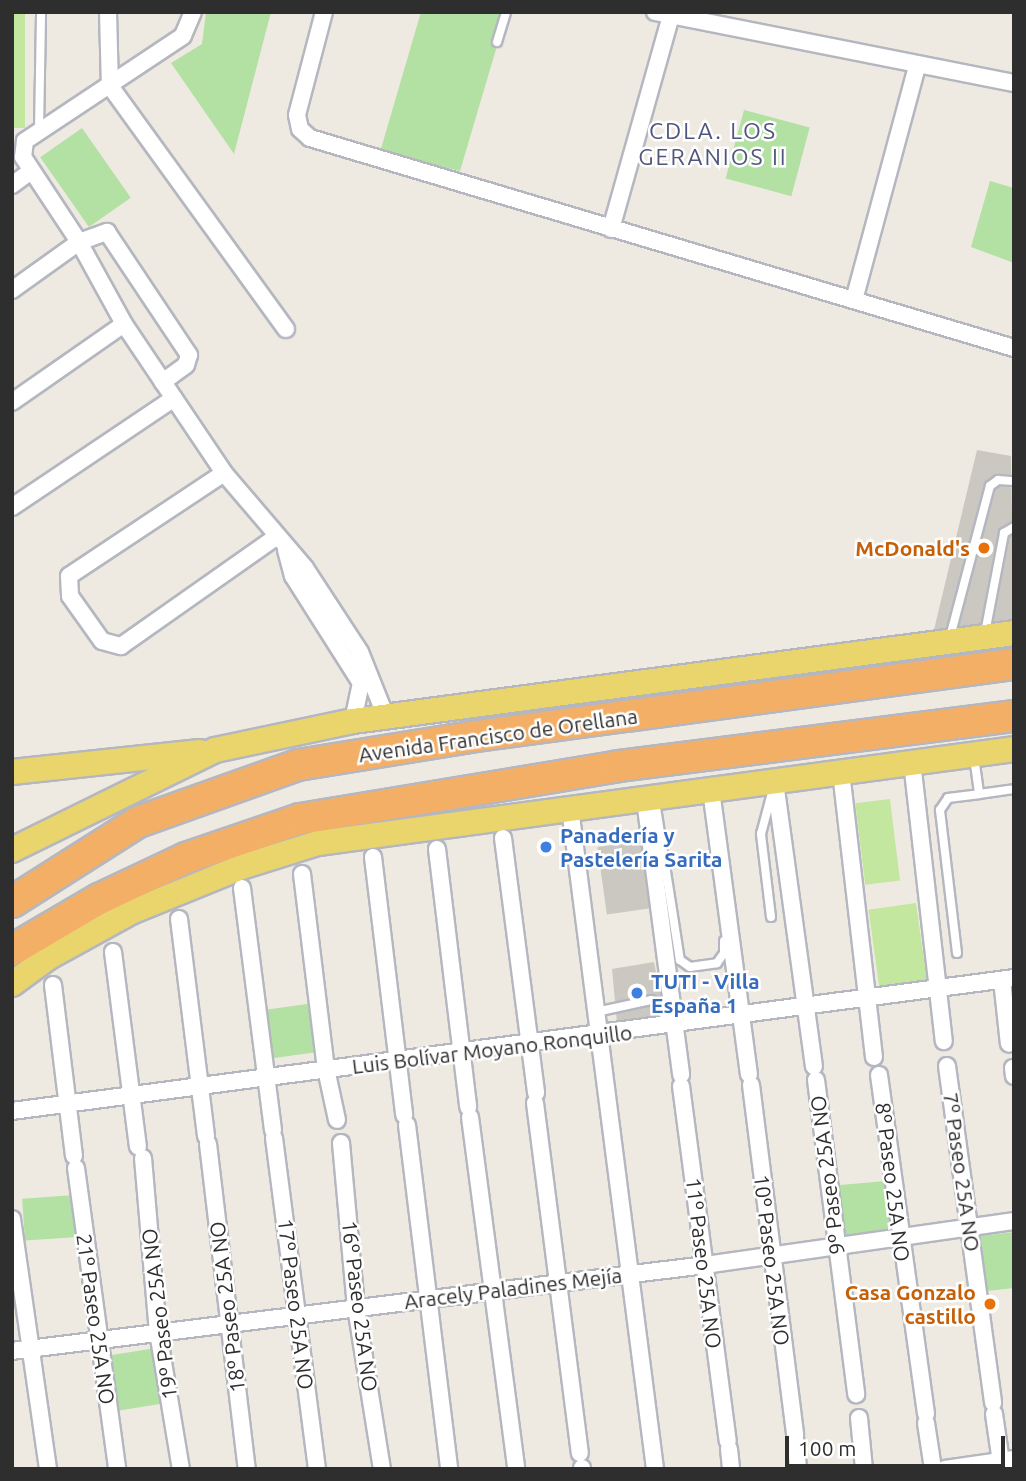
<!DOCTYPE html>
<meta charset="utf-8">
<style>
body{margin:0}
#map{position:relative;width:1026px;height:1481px;overflow:hidden;background:#eeeae2;font-family:Ubuntu,sans-serif}
div>[style]{position:absolute}
[style*='--x']{left:calc(var(--x)*1px);top:calc(var(--y)*1px);width:calc(var(--w)*1px);rotate:calc(var(--a)*1deg)}
.green>*{inset:0;background:#b3e0a3;transform-origin:0 0}
.pitch>*{inset:0;background:#c3e79f;transform-origin:0 0}
.building>*{inset:0;background:#cac8c0;transform-origin:0 0}
.roads{filter:drop-shadow(2px 0 #b5b7c0) drop-shadow(-2px 0 #b5b7c0) drop-shadow(0 2px #b5b7c0) drop-shadow(0 -2px #b5b7c0)}
.lane>*{height:8px;margin:-4px;padding:0 4px;transform-origin:4px;border-radius:4px;background:#fff}
.street>*{height:16px;margin:-8px;padding:0 8px;transform-origin:8px;border-radius:8px;background:#fff}
.primary>*{height:24px;margin:-12px;padding:0 12px;transform-origin:12px;border-radius:12px;background:#e9d56c}
.highway>*{height:30px;margin:-15px;padding:0 15px;transform-origin:15px;border-radius:15px;background:#f4af67}
.dots>*{width:19px;height:19px;translate:-50% -50%;box-sizing:border-box;border:4px solid #fff;border-radius:50%}
span{translate:-50% -50%;white-space:nowrap;text-align:center;line-height:1.15;-webkit-text-stroke:5px #fff;paint-order:stroke}
.food-label{font-size:21px;color:#c56008;font-weight:700}
.right{translate:-100% -50%;text-align:right}
.street-label{font-size:21px;color:#2e2e2e}
.shop-label{font-size:21px;color:#366cbe;font-weight:700}
.left{translate:0 -50%;text-align:left}
.neighbourhood-label{font-size:23px;color:#50557d;letter-spacing:2px}
.frame{position:absolute;inset:0;border:14px solid #2e2e2e;pointer-events:none}
.scale{position:absolute;left:785px;top:1436px;width:220px;height:32px;box-sizing:border-box;border:4px solid #2e2e2e;border-top:0;padding-left:9px;font-size:21px;line-height:24px;white-space:nowrap;color:#2e2e2e;-webkit-text-stroke:5px #fff;paint-order:stroke}
</style>
<div id="map">
<div class="green">
<i style="clip-path:polygon(206px 12px,271px 12px,234px 154px,171px 63px,202px 44px)"></i>
<i style="clip-path:polygon(421px 12px,507px 12px,460px 171px,380px 152px)"></i>
<i style="left:744px;top:110px;width:68px;height:71px;rotate:15deg"></i>
<i style="left:82px;top:128px;width:85px;height:51px;rotate:55deg"></i>
<i style="clip-path:polygon(990px 181px,1014px 188px,1014px 263px,971px 247px)"></i>
<i style="left:314px;top:1003px;width:49px;height:52px;rotate:82deg"></i>
<i style="left:886px;top:1181px;width:53px;height:52px;rotate:85deg"></i>
<i style="left:75px;top:1195px;width:42px;height:53px;rotate:86deg"></i>
<i style="clip-path:polygon(1014px 1232px,1014px 1288px,987px 1291px,980px 1236px)"></i>
<i style="left:156px;top:1348px;width:56px;height:51px;rotate:81deg"></i>
</div>
<div class="pitch">
<i style="left:12px;top:12px;width:13px;height:116px"></i>
<i style="left:890px;top:799px;width:82px;height:35px;rotate:83deg"></i>
<i style="left:916px;top:903px;width:81px;height:48px;rotate:82deg"></i>
</div>
<div class="building">
<i style="clip-path:polygon(977px 450px,1011px 456px,1014px 626px,933px 634px)"></i>
<i style="left:551px;top:840px;width:12px;height:12px;rotate:81deg"></i>
<i style="left:641px;top:841px;width:68px;height:44px;rotate:82deg"></i>
<i style="clip-path:polygon(654px 962px,665px 1017px,617px 1023px,612px 969px)"></i>
</div>
<div class="roads">
<div class="lane">
<i style="--x:497;--y:42;--w:31;--a:-73"></i>
<i style="--x:39;--y:130;--w:118;--a:-89"></i>
<i style="--x:985;--y:633;--w:102;--a:-79.2"></i>
<i style="--x:1004;--y:533;--w:12;--a:-31"></i>
<i style="--x:950;--y:637;--w:156;--a:-75.2"></i>
<i style="--x:990;--y:486;--w:10;--a:-37"></i>
<i style="--x:998;--y:480;--w:16;--a:4"></i>
<i style="--x:974;--y:757;--w:37;--a:82"></i>
<i style="--x:979;--y:794;--w:35;--a:-8"></i>
<i style="--x:655;--y:801;--w:161;--a:81.1"></i>
<i style="--x:680;--y:960;--w:12;--a:35"></i>
<i style="--x:690;--y:967;--w:27;--a:-8"></i>
<i style="--x:717;--y:963;--w:12;--a:-55"></i>
<i style="--x:724;--y:953;--w:12;--a:-90"></i>
<i style="--x:771;--y:917;--w:84;--a:-96.9"></i>
<i style="--x:761;--y:834;--w:47;--a:-75.1"></i>
<i style="--x:957;--y:953;--w:144;--a:-96.8"></i>
<i style="--x:940;--y:810;--w:14;--a:-56"></i>
<i style="--x:948;--y:798;--w:31;--a:-7"></i>
<i style="--x:596;--y:1012;--w:56;--a:-12.3"></i>
<i style="--x:651;--y:1000;--w:12;--a:20"></i>
<i style="--x:662;--y:1004;--w:20;--a:79"></i>
</div>
<div class="street">
<i style="--x:108;--y:12;--w:74;--a:88.5"></i>
<i style="--x:110;--y:86;--w:300;--a:54.1"></i>
<i style="--x:193;--y:12;--w:26;--a:113"></i>
<i style="--x:183;--y:36;--w:190;--a:146.4"></i>
<i style="--x:25;--y:141;--w:16;--a:97"></i>
<i style="--x:23;--y:157;--w:102;--a:56.6"></i>
<i style="--x:79;--y:242;--w:94;--a:61.2"></i>
<i style="--x:124;--y:324;--w:179;--a:56.1"></i>
<i style="--x:224;--y:473;--w:125;--a:49.5"></i>
<i style="--x:305;--y:568;--w:100;--a:56.8"></i>
<i style="--x:360;--y:652;--w:70;--a:68.2"></i>
<i style="--x:324;--y:12;--w:106;--a:104.7"></i>
<i style="--x:297;--y:115;--w:14;--a:78"></i>
<i style="--x:300;--y:129;--w:13;--a:42"></i>
<i style="--x:310;--y:138;--w:735;--a:16.61"></i>
<i style="--x:655;--y:12;--w:366;--a:11.2"></i>
<i style="--x:12;--y:185;--w:22;--a:-36"></i>
<i style="--x:611;--y:229;--w:222;--a:-74.3"></i>
<i style="--x:12;--y:290;--w:82;--a:-35.6"></i>
<i style="--x:79;--y:242;--w:30;--a:-20"></i>
<i style="--x:107;--y:232;--w:148;--a:56.3"></i>
<i style="--x:189;--y:355;--w:10;--a:107"></i>
<i style="--x:186;--y:365;--w:29;--a:144"></i>
<i style="--x:854;--y:300;--w:242;--a:-74.9"></i>
<i style="--x:12;--y:402;--w:136;--a:-34.9"></i>
<i style="--x:224;--y:473;--w:186;--a:146.4"></i>
<i style="--x:69;--y:576;--w:20;--a:87"></i>
<i style="--x:70;--y:596;--w:55;--a:54.6"></i>
<i style="--x:102;--y:641;--w:20;--a:15"></i>
<i style="--x:121;--y:646;--w:189;--a:-35.1"></i>
<i style="--x:12;--y:507;--w:195;--a:-33.9"></i>
<i style="--x:286;--y:550;--w:27;--a:75"></i>
<i style="--x:293;--y:576;--w:127;--a:57.6"></i>
<i style="--x:361;--y:683;--w:39;--a:102"></i>
<i style="--x:912;--y:762;--w:281;--a:83.5"></i>
<i style="--x:841;--y:772;--w:287;--a:83.4"></i>
<i style="--x:775;--y:782;--w:287;--a:82.2"></i>
<i style="--x:711;--y:790;--w:287;--a:82.4"></i>
<i style="--x:645;--y:800;--w:277;--a:82.5"></i>
<i style="--x:570;--y:808;--w:666;--a:82.67"></i>
<i style="--x:503;--y:838;--w:257;--a:82.6"></i>
<i style="--x:437;--y:849;--w:260;--a:83.1"></i>
<i style="--x:373;--y:857;--w:260;--a:83.1"></i>
<i style="--x:302;--y:874;--w:196;--a:83"></i>
<i style="--x:326;--y:1069;--w:52;--a:77.8"></i>
<i style="--x:242;--y:888;--w:244;--a:82.7"></i>
<i style="--x:179;--y:919;--w:219;--a:82.9"></i>
<i style="--x:113;--y:952;--w:196;--a:82.7"></i>
<i style="--x:1002;--y:980;--w:64;--a:83.8"></i>
<i style="--x:53;--y:985;--w:172;--a:83"></i>
<i style="--x:947;--y:1066;--w:340;--a:82.2"></i>
<i style="--x:1013;--y:1068;--w:8;--a:83"></i>
<i style="--x:879;--y:1075;--w:342;--a:82.1"></i>
<i style="--x:816;--y:1080;--w:317;--a:82.7"></i>
<i style="--x:751;--y:1085;--w:353;--a:82.8"></i>
<i style="--x:681;--y:1086;--w:358;--a:82.5"></i>
<i style="--x:535;--y:1103;--w:353;--a:82.7"></i>
<i style="--x:12;--y:1111;--w:1011;--a:-7.56"></i>
<i style="--x:470;--y:1117;--w:354;--a:82.5"></i>
<i style="--x:407;--y:1125;--w:347;--a:83"></i>
<i style="--x:274;--y:1138;--w:334;--a:82.6"></i>
<i style="--x:341;--y:1143;--w:165;--a:84.8"></i>
<i style="--x:356;--y:1307;--w:164;--a:80.9"></i>
<i style="--x:208;--y:1144;--w:327;--a:83.2"></i>
<i style="--x:143;--y:1158;--w:175;--a:85.1"></i>
<i style="--x:158;--y:1332;--w:139;--a:80.5"></i>
<i style="--x:76;--y:1168;--w:304;--a:82.2"></i>
<i style="--x:12;--y:1219;--w:253;--a:81.8"></i>
<i style="--x:12;--y:1351;--w:698;--a:-7.07"></i>
<i style="--x:705;--y:1265;--w:312;--a:-8.1"></i>
<i style="--x:994;--y:1414;--w:56;--a:81.7"></i>
<i style="--x:859;--y:1418;--w:51;--a:84.4"></i>
<i style="--x:926;--y:1423;--w:47;--a:81.3"></i>
<i style="--x:796;--y:1442;--w:27;--a:86"></i>
<i style="--x:729;--y:1449;--w:20;--a:84"></i>
<i style="--x:582;--y:1468;--w:1;--a:90"></i>
<i style="--x:945;--y:1469;--w:70;--a:-8.2"></i>
</div>
<div class="primary">
<i style="--x:12;--y:772;--w:189;--a:-6.1"></i>
<i style="--x:12;--y:850;--w:226;--a:-26.2"></i>
<i style="--x:215;--y:750;--w:141;--a:-11.9"></i>
<i style="--x:353;--y:721;--w:667;--a:-7.58"></i>
<i style="--x:12;--y:984;--w:46;--a:-36.1"></i>
<i style="--x:49;--y:957;--w:94;--a:-28.8"></i>
<i style="--x:131;--y:912;--w:119;--a:-22.2"></i>
<i style="--x:241;--y:867;--w:81;--a:-17.3"></i>
<i style="--x:318;--y:843;--w:702;--a:-7.69"></i>
</div>
<div class="highway">
<i style="--x:12;--y:902;--w:149;--a:-32.4"></i>
<i style="--x:138;--y:822;--w:170;--a:-19.6"></i>
<i style="--x:298;--y:765;--w:181;--a:-9.2"></i>
<i style="--x:477;--y:736;--w:542;--a:-7.64"></i>
<i style="--x:12;--y:950;--w:101;--a:-30.4"></i>
<i style="--x:99;--y:899;--w:96;--a:-25.2"></i>
<i style="--x:186;--y:858;--w:120;--a:-18.9"></i>
<i style="--x:300;--y:819;--w:323;--a:-9.4"></i>
<i style="--x:619;--y:766;--w:398;--a:-7.2"></i>
</div>
</div>
<div class="dots">
<i style="left:984px;top:548px;background:#e8710a"></i>
<i style="left:546px;top:847px;background:#3f7fe0"></i>
<i style="left:637px;top:993px;background:#3f7fe0"></i>
<i style="left:990px;top:1304px;background:#e8710a"></i>
</div>
<div class="food-label">
<span class="right" style="left:970px;top:548px">McDonald's</span>
<span class="right" style="left:976px;top:1304px">Casa Gonzalo<br>castillo</span>
</div>
<div class="street-label">
<span style="left:498px;top:735px;rotate:-8deg">Avenida Francisco de Orellana</span>
<span style="left:492px;top:1049px;rotate:-7deg">Luis Bolívar Moyano Ronquillo</span>
<span style="left:962px;top:1172px;rotate:82deg">7º Paseo 25A NO</span>
<span style="left:827px;top:1175px;rotate:-97deg">9º Paseo 25A NO</span>
<span style="left:893px;top:1182px;rotate:83deg">8º Paseo 25A NO</span>
<span style="left:772px;top:1260px;rotate:83deg">10º Paseo 25A NO</span>
<span style="left:704px;top:1263px;rotate:83deg">11º Paseo 25A NO</span>
<span style="left:513px;top:1288px;rotate:-7deg">Aracely Paladines Mejía</span>
<span style="left:296px;top:1304px;rotate:83deg">17º Paseo 25A NO</span>
<span style="left:360px;top:1306px;rotate:83deg">16º Paseo 25A NO</span>
<span style="left:227px;top:1307px;rotate:-97deg">18º Paseo 25A NO</span>
<span style="left:159px;top:1314px;rotate:-97deg">19º Paseo 25A NO</span>
<span style="left:96px;top:1319px;rotate:82deg">21º Paseo 25A NO</span>
</div>
<div class="shop-label">
<span class="left" style="left:560px;top:847px">Panadería y<br>Pastelería Sarita</span>
<span class="left" style="left:651px;top:993px">TUTI - Villa<br>España 1</span>
</div>
<div class="neighbourhood-label">
<span style="left:713px;top:144px">CDLA. LOS<br>GERANIOS II</span>
</div>
<div class="frame"></div>
<div class="scale">100 m</div>
</div>
